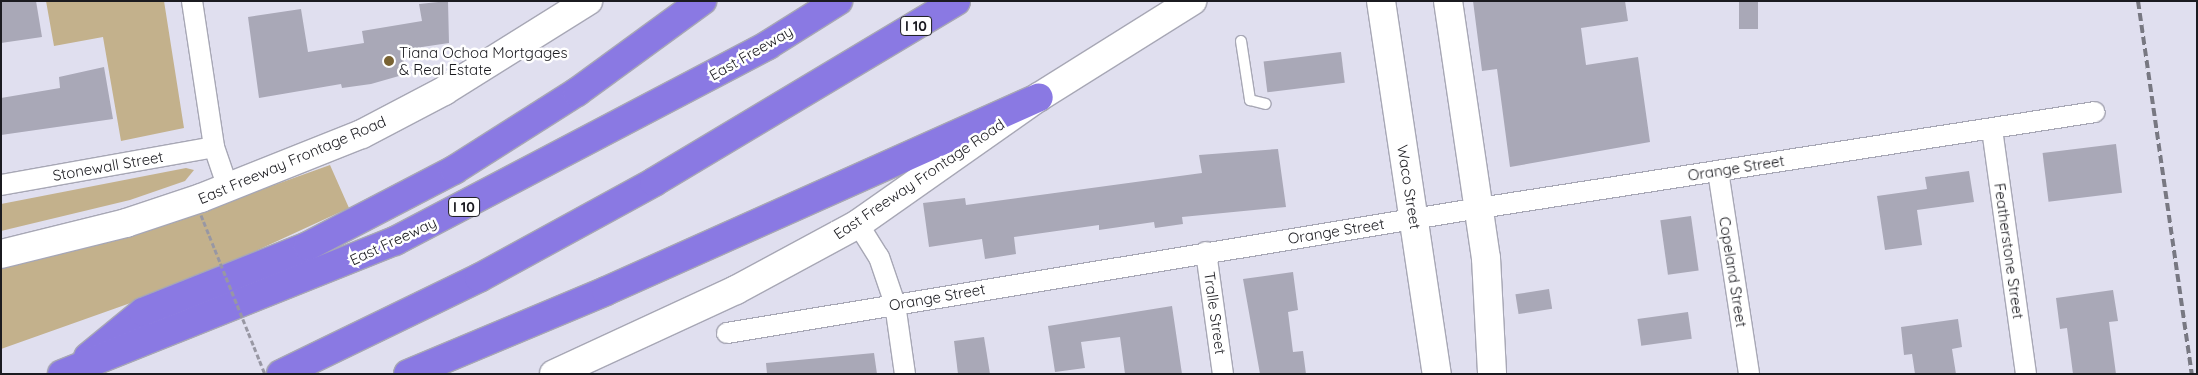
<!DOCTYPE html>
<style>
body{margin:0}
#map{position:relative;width:2198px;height:375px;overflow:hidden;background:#e0dfef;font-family:Quicksand,sans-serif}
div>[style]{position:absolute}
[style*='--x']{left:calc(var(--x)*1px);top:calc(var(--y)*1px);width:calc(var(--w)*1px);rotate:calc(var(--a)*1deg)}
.green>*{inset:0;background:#c3b18c}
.building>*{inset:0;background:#a9a8b7;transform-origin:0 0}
.roads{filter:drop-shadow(1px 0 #a7a7b5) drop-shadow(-1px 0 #a7a7b5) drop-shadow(0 1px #a7a7b5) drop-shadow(0 -1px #a7a7b5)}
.service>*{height:10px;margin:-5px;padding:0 5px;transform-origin:5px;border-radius:5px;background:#fff}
.minor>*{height:20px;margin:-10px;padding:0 10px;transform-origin:10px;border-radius:10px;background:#fff}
.secondary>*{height:28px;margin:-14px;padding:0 14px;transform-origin:14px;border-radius:14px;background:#fff}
.motorway>*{height:28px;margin:-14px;padding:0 14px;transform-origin:14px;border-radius:14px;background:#8a79e3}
.rail>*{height:4px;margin-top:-2px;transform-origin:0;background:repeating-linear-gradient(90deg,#787882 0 8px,transparent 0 12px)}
.path-bridge>*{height:3px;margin-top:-1.5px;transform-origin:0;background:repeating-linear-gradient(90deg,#9897a3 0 5px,transparent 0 7.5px)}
.dots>*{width:14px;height:14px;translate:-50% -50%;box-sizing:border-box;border:2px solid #fff;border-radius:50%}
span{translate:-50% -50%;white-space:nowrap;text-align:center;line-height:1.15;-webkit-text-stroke:5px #fff;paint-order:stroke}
.shield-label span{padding:1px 4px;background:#fff;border:1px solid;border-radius:4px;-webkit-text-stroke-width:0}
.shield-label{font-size:14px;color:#1b1b20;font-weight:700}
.poi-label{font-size:15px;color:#1b1b20}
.left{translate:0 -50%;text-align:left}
.street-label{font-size:15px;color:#1b1b20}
.frame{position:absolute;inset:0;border:2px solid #1b1b20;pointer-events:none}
</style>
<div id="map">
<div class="green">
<i style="clip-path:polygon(46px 1px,164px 1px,184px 128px,121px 141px,103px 37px,54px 46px)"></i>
<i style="clip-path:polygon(330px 165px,349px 208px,184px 284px,1px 349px,1px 267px,132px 236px)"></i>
<i style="clip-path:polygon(186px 168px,194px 170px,185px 181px,130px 200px,1px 231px,1px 204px)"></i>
</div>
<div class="building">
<i style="clip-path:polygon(1px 1px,36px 1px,42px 37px,1px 43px)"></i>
<i style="clip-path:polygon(448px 1px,449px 43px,402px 50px,406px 74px,371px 84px,342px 88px,341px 84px,259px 98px,248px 17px,301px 9px,308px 52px,364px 43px,362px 31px,422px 21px,419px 4px)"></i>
<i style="clip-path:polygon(1473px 1px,1625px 1px,1628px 21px,1581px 28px,1586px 65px,1638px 57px,1650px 142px,1510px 167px,1497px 69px,1482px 71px)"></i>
<i style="left:1739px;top:1px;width:19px;height:28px"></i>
<i style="left:1341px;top:52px;width:31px;height:78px;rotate:83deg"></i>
<i style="clip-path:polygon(104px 67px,113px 119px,1px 135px,1px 98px,60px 88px,59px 77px)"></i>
<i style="left:2116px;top:144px;width:49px;height:74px;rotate:83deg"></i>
<i style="clip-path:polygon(1278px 149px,1286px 207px,1182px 217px,1183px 224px,1155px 228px,1154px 222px,1099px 230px,1099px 225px,1014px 237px,1016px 254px,985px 259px,982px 239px,929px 247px,923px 203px,965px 198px,966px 205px,1202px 173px,1199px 155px)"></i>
<i style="clip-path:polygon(1969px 171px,1974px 202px,1917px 210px,1922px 245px,1885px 250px,1877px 196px,1927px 189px,1925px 177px)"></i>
<i style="left:1691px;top:216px;width:55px;height:31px;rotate:82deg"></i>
<i style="clip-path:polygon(1293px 272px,1298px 310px,1288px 312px,1293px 352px,1303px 351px,1306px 374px,1260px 374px,1243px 279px)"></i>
<i style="left:1549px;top:289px;width:20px;height:34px;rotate:81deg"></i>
<i style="clip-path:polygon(2113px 290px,2118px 321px,2109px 322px,2116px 374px,2073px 374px,2067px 328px,2060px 329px,2056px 298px)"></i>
<i style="clip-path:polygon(1172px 306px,1182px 374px,1125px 374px,1120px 337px,1081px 342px,1085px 368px,1055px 372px,1048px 326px)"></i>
<i style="left:1688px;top:312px;width:27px;height:51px;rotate:82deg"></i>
<i style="clip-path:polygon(1958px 319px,1962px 347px,1952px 349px,1956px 374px,1915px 374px,1912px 354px,1904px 355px,1901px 327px)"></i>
<i style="clip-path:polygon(984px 337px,990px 374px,958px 374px,954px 341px)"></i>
<i style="clip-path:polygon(874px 353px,877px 374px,767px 374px,766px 363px)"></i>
</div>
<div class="roads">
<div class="service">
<i style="--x:1241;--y:41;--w:60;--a:81.3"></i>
<i style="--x:1250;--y:100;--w:16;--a:14"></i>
</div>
<div class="minor">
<i style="--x:192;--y:1;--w:148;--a:81.4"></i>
<i style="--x:214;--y:147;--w:43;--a:71.1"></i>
<i style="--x:1992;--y:129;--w:247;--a:82.1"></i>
<i style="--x:1718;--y:171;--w:205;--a:81.3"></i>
<i style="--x:1;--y:185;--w:216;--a:-10.1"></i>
<i style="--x:858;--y:224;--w:39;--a:58"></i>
<i style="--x:879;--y:257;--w:50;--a:71.2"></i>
<i style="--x:895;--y:304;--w:71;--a:81.9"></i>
<i style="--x:1206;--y:252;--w:123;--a:82.1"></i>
<i style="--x:727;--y:333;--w:763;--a:-9.43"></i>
<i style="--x:1480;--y:208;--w:622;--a:-8.87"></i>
</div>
<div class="secondary">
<i style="--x:1381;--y:1;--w:377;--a:81.5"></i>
<i style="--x:1448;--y:1;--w:260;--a:81.6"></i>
<i style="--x:1486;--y:258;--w:116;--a:87"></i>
<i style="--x:1;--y:254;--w:129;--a:-13.9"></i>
<i style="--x:126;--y:223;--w:79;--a:-18.4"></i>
<i style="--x:201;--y:198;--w:173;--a:-21.7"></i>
<i style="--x:362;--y:134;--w:93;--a:-27.7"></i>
<i style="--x:444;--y:91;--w:170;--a:-32"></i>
<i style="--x:554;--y:374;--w:200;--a:-24.8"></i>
<i style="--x:736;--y:290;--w:139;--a:-28.4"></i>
<i style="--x:858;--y:224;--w:221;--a:-35.1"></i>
<i style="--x:1039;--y:97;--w:181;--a:-32.1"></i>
</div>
<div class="motorway">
<i style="--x:88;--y:357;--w:71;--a:-39.3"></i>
<i style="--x:143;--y:312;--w:178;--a:-21.8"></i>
<i style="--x:308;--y:246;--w:165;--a:-27.5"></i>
<i style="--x:454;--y:170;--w:146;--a:-32.4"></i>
<i style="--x:577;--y:92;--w:155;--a:-36.1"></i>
<i style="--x:62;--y:374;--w:359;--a:-21.8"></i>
<i style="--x:395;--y:241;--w:421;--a:-27.7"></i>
<i style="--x:768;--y:45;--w:83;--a:-32.2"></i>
<i style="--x:281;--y:374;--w:220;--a:-25.9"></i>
<i style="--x:479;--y:278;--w:200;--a:-28.7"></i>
<i style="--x:654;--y:182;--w:352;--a:-30.9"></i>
<i style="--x:408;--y:374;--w:215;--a:-22.7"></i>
<i style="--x:606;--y:291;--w:474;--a:-24.1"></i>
</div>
</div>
<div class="rail">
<i style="--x:2138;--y:1;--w:377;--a:81.8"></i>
</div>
<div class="path-bridge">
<i style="--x:201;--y:215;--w:171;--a:68.1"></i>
</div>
<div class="dots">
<i style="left:389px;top:61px;background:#796333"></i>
</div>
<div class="shield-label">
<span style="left:916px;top:26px">I 10</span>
<span style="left:464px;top:207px">I 10</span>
</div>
<div class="poi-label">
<span class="left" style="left:399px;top:61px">Tiana Ochoa Mortgages<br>&amp; Real Estate</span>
</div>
<div class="street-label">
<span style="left:751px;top:53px;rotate:-30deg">East Freeway</span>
<span style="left:292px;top:160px;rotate:-23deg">East Freeway Frontage Road</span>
<span style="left:108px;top:166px;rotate:-10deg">Stonewall Street</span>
<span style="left:1736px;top:168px;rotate:-9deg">Orange Street</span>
<span style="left:919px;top:179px;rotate:-34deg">East Freeway Frontage Road</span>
<span style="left:1409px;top:187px;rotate:81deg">Waco Street</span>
<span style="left:1336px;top:231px;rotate:-9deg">Orange Street</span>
<span style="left:393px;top:241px;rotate:-25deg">East Freeway</span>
<span style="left:2009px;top:251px;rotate:82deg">Featherstone Street</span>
<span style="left:1733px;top:272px;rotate:81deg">Copeland Street</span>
<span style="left:937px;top:297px;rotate:-10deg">Orange Street</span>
<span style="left:1215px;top:313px;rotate:82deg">Tralle Street</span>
</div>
<div class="frame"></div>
</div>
